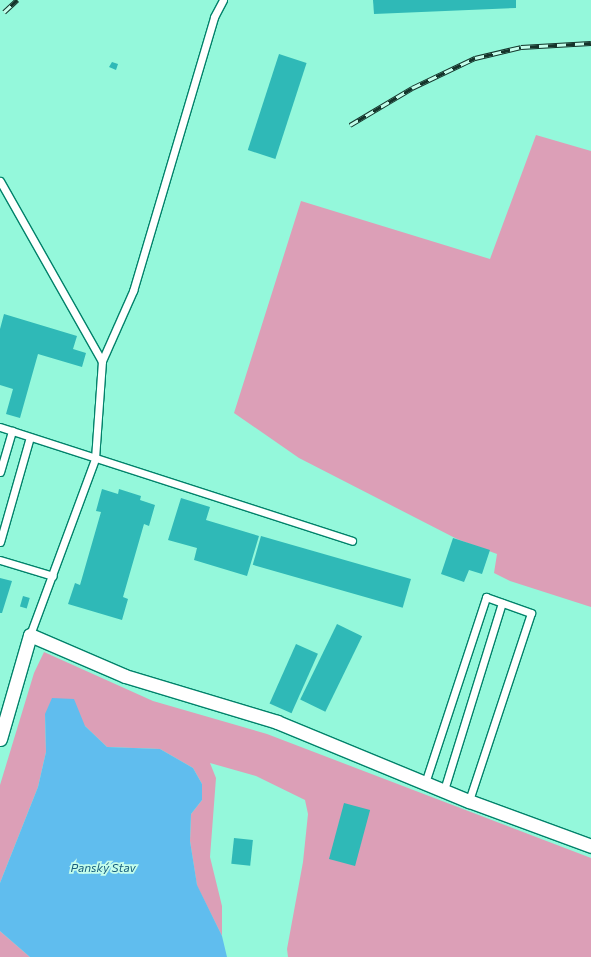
<!DOCTYPE html>
<meta charset="utf-8">
<style>
body{margin:0}
#map{position:relative;width:591px;height:957px;overflow:hidden;background:#94f8db;font-family:Commissioner,sans-serif}
div>[style]{position:absolute}
[style*='--x']{left:calc(var(--x)*1px);top:calc(var(--y)*1px);width:calc(var(--w)*1px);rotate:calc(var(--a)*1deg)}
.green>*{inset:0;background:#dc9fb7}
.water>*{inset:0;background:#60bdee}
.building>*{inset:0;background:#2fb9b7;transform-origin:0 0}
.roads{filter:drop-shadow(1px 0 #01826a) drop-shadow(-1px 0 #01826a) drop-shadow(0 1px #01826a) drop-shadow(0 -1px #01826a)}
.service>*{height:7px;margin:-3.5px;padding:0 3.5px;transform-origin:3.5px;border-radius:3.5px;background:#fff}
.minor>*{height:13px;margin:-6.5px;padding:0 6.5px;transform-origin:6.5px;border-radius:6.5px;background:#fff}
.rail>*{height:4.5px;margin-top:-2.25px;transform-origin:0;background:repeating-linear-gradient(90deg,#c4fdeb 0 9px,#15332a 0 18px);box-sizing:border-box;border-block:1px solid #15332a}
span{translate:-50% -50%;white-space:nowrap;text-align:center;line-height:1.15;-webkit-text-stroke:3.5px #c4fdeb;paint-order:stroke}
.water-label{font-size:12px;color:#175e7f;font-style:italic}
</style>
<div id="map">
<div class="green">
<i style="clip-path:polygon(536px 135px,591px 151px,591px 607px,510px 581px,494px 573px,497px 554px,457px 539px,299px 458px,234px 413px,301px 201px,490px 259px)"></i>
<i style="clip-path:polygon(44px 652px,153px 701px,267px 734px,591px 858px,591px 957px,288px 957px,287px 949px,303px 862px,308px 814px,305px 800px,256px 776px,210px 763px,216px 778px,210px 857px,222px 906px,222px 936px,197px 886px,190px 841px,191px 814px,202px 800px,202px 784px,193px 768px,160px 749px,107px 747px,85px 726px,45px 714px,46px 752px,38px 787px,0 883px,0 785px,34px 673px)"></i>
<i style="clip-path:polygon(0 931px,30px 957px,0 957px)"></i>
</div>
<div class="water">
<i style="clip-path:polygon(52px 698px,74px 699px,85px 726px,107px 747px,160px 749px,193px 768px,202px 784px,202px 800px,191px 814px,190px 841px,197px 885px,222px 936px,227px 957px,30px 957px,0 931px,0 883px,38px 787px,46px 752px,45px 714px)"></i>
</div>
<div class="building">
<i style="clip-path:polygon(373px 0,516px 0,516px 8px,374px 14px)"></i>
<i style="left:279px;top:54px;width:29px;height:101px;rotate:18deg"></i>
<i style="clip-path:polygon(112px 62px,118px 64px,116px 70px,109px 67px)"></i>
<i style="clip-path:polygon(4px 314px,77px 336px,73px 349px,86px 353px,82px 367px,38px 354px,20px 418px,6px 414px,13px 389px,0 385px,0 329px)"></i>
<i style="clip-path:polygon(102px 489px,118px 494px,119px 489px,141px 496px,140px 500px,155px 505px,149px 526px,144px 524px,123px 597px,128px 599px,122px 620px,68px 604px,75px 583px,80px 585px,101px 512px,96px 511px)"></i>
<i style="clip-path:polygon(181px 498px,210px 507px,206px 520px,259px 536px,247px 576px,194px 560px,197px 548px,168px 540px)"></i>
<i style="left:261px;top:536px;width:156px;height:30px;rotate:16deg"></i>
<i style="clip-path:polygon(453px 538px,490px 550px,482px 574px,469px 570px,464px 582px,441px 574px)"></i>
<i style="clip-path:polygon(0 578px,12px 581px,2px 613px,0 613px)"></i>
<i style="left:23px;top:596px;width:7px;height:11px;rotate:16deg"></i>
<i style="left:337px;top:624px;width:28px;height:84px;rotate:26deg"></i>
<i style="left:296px;top:644px;width:24px;height:65px;rotate:24deg"></i>
<i style="left:344px;top:803px;width:27px;height:58px;rotate:15deg"></i>
<i style="left:234px;top:838px;width:19px;height:26px;rotate:6deg"></i>
</div>
<div class="roads">
<div class="service">
<i style="--x:0;--y:181;--w:207;--a:60.5"></i>
<i style="--x:102;--y:361;--w:98;--a:94.1"></i>
<i style="--x:95;--y:459;--w:188;--a:110.3"></i>
<i style="--x:102;--y:361;--w:77;--a:-66.1"></i>
<i style="--x:133;--y:291;--w:286;--a:-73.5"></i>
<i style="--x:214;--y:17;--w:19;--a:-62"></i>
<i style="--x:0;--y:427;--w:370;--a:17.9"></i>
<i style="--x:0;--y:472;--w:43;--a:-73.7"></i>
<i style="--x:0;--y:542;--w:109;--a:-74.1"></i>
<i style="--x:0;--y:560;--w:55;--a:16.8"></i>
<i style="--x:425;--y:783;--w:196;--a:-71.8"></i>
<i style="--x:486;--y:597;--w:48;--a:19.6"></i>
<i style="--x:531;--y:613;--w:198;--a:108.3"></i>
<i style="--x:444;--y:790;--w:196;--a:-72.8"></i>
</div>
<div class="minor">
<i style="--x:0;--y:739;--w:108;--a:-73.9"></i>
<i style="--x:30;--y:635;--w:103;--a:23.3"></i>
<i style="--x:125;--y:676;--w:159;--a:16.8"></i>
<i style="--x:277;--y:722;--w:208;--a:22.4"></i>
<i style="--x:469;--y:801;--w:130;--a:20.2"></i>
</div>
</div>
<div class="rail">
<i style="--x:4;--y:12;--w:18;--a:-43"></i>
<i style="--x:350;--y:125;--w:72;--a:-30.8"></i>
<i style="--x:412;--y:88;--w:70;--a:-25.5"></i>
<i style="--x:475;--y:58;--w:47;--a:-13.4"></i>
<i style="--x:521;--y:47;--w:70;--a:-3.3"></i>
</div>
<div class="water-label">
<span style="left:103px;top:868px">Panský Stav</span>
</div>
</div>
